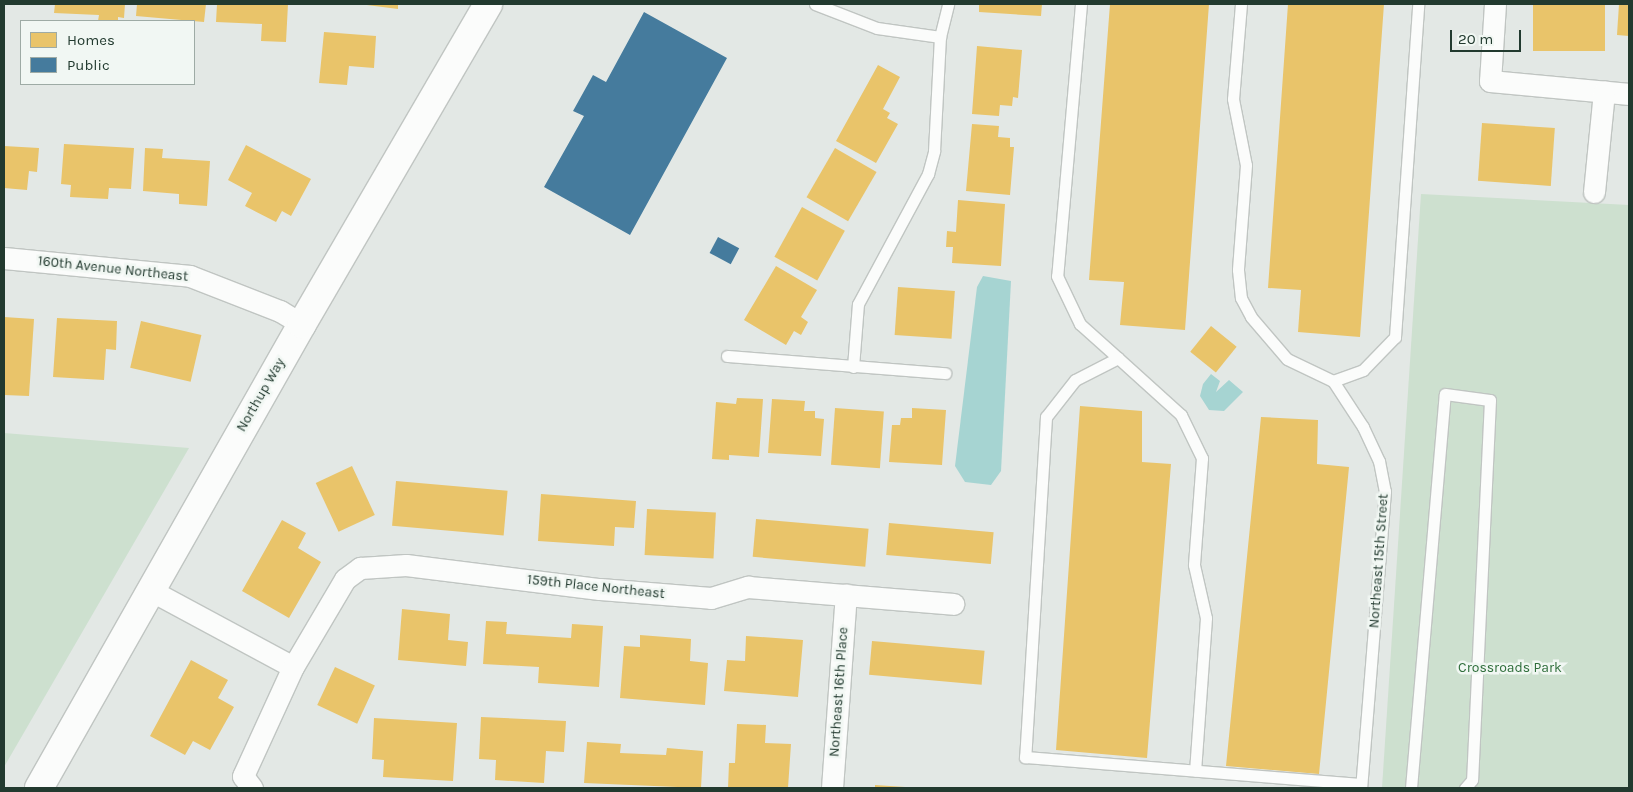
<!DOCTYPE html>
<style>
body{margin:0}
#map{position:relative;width:1633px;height:792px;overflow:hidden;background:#e3e8e5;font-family:Karla,sans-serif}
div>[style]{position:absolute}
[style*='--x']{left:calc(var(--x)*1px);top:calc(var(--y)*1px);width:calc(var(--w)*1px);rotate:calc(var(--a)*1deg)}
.green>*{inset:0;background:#cde0cf}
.water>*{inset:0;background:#a6d4d2}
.homes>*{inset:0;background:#e9c46a;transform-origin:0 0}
.public>*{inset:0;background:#457b9d;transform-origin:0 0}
.roads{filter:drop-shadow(1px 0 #c0c5c2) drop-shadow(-1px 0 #c0c5c2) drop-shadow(0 1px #c0c5c2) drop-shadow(0 -1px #c0c5c2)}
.lane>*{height:11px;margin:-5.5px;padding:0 5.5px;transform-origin:5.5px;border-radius:5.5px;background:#fbfcfb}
.street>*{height:21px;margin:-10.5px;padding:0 10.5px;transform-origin:10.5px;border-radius:10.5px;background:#fbfcfb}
.secondary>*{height:28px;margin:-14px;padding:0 14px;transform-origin:14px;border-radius:14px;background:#fbfcfb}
span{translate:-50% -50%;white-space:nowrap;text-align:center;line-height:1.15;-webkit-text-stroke:5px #f1f7f3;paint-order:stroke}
.street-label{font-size:14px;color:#223a2f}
.park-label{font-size:14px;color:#2f6e3b}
.frame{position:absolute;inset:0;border:5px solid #223a2f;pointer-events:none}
.legend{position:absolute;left:20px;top:20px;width:175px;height:65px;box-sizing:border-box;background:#f1f7f3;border:1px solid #9eaba5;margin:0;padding:6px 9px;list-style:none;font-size:15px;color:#223a2f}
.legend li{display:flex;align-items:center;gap:10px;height:25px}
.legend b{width:25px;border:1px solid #9eaba5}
.scale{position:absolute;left:1450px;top:30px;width:71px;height:22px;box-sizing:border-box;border:2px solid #223a2f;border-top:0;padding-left:6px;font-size:15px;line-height:18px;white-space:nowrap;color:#223a2f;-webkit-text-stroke:4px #f1f7f3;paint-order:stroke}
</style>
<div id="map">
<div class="green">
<i style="clip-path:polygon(1421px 194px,1629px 205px,1629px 788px,1382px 788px)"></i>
<i style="clip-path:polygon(4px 433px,189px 448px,4px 767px)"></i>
</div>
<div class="water">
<i style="clip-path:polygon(983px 276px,1011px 281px,1001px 471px,991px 485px,965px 482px,955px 466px,977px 287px)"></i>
<i style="clip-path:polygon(1211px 374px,1220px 381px,1216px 392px,1229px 380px,1243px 392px,1224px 411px,1209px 410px,1200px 396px,1203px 384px)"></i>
</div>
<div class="homes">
<i style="clip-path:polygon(55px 4px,125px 4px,124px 18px,118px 17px,118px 21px,98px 21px,99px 15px,54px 13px)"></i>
<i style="clip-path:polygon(137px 4px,206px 4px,204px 22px,136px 16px)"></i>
<i style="clip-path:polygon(217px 4px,288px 4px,286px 42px,261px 41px,262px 24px,216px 22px)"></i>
<i style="clip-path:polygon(359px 4px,398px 4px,398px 9px)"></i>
<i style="clip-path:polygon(979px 4px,1042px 4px,1041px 16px,979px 12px)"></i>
<i style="clip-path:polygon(1110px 4px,1209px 4px,1185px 330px,1120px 325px,1124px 282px,1089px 280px)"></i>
<i style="clip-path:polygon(1288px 4px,1384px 4px,1360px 337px,1298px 332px,1301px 290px,1268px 288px)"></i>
<i style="left:1533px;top:4px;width:72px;height:47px"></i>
<i style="clip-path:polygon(1619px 4px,1629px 4px,1629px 36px,1617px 35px)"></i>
<i style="clip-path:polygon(324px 32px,376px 36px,374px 68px,349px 66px,347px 85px,319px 83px)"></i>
<i style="clip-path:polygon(977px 46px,1022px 50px,1018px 98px,1013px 97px,1012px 106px,1000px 105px,999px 116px,972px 114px)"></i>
<i style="clip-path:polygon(878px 65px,900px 77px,883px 109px,890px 113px,887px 118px,898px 124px,876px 163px,836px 141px)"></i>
<i style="left:1482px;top:123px;width:73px;height:58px;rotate:4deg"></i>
<i style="clip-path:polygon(972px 124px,999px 126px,998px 137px,1010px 138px,1010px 147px,1014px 147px,1010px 195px,966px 191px)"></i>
<i style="clip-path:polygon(64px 144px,134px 148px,131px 189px,109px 188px,108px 199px,70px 197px,71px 185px,61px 184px)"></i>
<i style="clip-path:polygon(246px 145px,311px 179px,291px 216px,282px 211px,276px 222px,245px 206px,252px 193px,228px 180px)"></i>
<i style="clip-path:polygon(4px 146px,39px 148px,37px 172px,29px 171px,27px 190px,4px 188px)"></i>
<i style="clip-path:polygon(145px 148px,163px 149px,162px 158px,210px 161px,207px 206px,179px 204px,179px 194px,143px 191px)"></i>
<i style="left:835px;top:148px;width:48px;height:57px;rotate:30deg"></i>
<i style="clip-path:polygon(958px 200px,1005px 204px,1001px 266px,952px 263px,953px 247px,946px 247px,947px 231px,956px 232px)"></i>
<i style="left:802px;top:207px;width:49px;height:57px;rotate:29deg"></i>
<i style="clip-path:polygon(776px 266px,817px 290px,801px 317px,808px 322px,801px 335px,794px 331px,786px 345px,744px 320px)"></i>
<i style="left:898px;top:287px;width:57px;height:48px;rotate:4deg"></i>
<i style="clip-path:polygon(4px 317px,34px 319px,29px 396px,4px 395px)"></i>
<i style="clip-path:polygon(57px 318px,117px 321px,116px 350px,106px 349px,104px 380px,53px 377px)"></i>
<i style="left:141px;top:321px;width:62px;height:48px;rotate:13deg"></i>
<i style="left:1211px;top:326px;width:33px;height:33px;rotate:39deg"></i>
<i style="clip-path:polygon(737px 398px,763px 399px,759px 457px,729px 455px,729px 460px,712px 459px,716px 402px,736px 404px)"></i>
<i style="clip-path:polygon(772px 399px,805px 401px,804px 411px,815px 411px,815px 418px,824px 419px,821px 456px,768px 453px)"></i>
<i style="clip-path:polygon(1080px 406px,1142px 411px,1142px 462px,1171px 464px,1147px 758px,1056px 750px)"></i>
<i style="left:835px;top:408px;width:49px;height:57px;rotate:4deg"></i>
<i style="clip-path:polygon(912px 408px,946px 410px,942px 465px,889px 462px,892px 425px,900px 425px,901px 418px,912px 418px)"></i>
<i style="clip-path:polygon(1261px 417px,1318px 420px,1317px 464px,1349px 467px,1319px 774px,1226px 766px)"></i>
<i style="left:352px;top:466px;width:54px;height:40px;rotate:65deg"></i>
<i style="left:396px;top:481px;width:112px;height:45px;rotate:5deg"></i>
<i style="clip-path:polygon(541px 494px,636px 501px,634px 528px,615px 527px,614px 546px,538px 541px)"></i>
<i style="left:647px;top:509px;width:69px;height:46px;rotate:3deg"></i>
<i style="left:756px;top:519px;width:113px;height:38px;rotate:5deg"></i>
<i style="clip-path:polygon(282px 520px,306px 533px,298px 548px,321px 562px,289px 618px,242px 591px)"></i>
<i style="left:889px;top:523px;width:105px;height:32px;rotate:5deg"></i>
<i style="clip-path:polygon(402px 609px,450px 614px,448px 640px,468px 642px,466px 666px,398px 660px)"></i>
<i style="clip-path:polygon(486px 621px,507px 622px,506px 634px,571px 638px,572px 624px,603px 626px,599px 687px,538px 683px,539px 667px,483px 664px)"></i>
<i style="clip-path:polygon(640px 635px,691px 639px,690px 661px,708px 663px,705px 705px,620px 698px,624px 646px,640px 647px)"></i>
<i style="clip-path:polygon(746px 636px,803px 640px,798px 697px,724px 691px,727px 660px,745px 661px)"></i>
<i style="left:872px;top:641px;width:113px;height:34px;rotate:5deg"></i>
<i style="clip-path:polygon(191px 660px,228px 680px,218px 698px,234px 707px,210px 750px,193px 741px,185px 755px,150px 736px)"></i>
<i style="left:335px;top:667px;width:44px;height:42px;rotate:25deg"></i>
<i style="clip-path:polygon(481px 717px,566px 721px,564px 752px,546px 751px,544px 783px,495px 780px,496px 760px,479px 759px)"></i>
<i style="clip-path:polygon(374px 718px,457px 723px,453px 781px,383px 777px,384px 760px,372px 759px)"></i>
<i style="clip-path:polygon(737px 724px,766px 725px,765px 743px,791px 744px,788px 788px,728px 788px,729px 763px,735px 763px)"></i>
<i style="clip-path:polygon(587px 742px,621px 744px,620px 753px,666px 755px,667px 748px,703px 751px,701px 788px,584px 783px)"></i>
<i style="clip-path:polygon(875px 785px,905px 787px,905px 788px,875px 788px)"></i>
</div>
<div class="public">
<i style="clip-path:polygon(644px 12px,727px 58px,630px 235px,544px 187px,584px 116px,573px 111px,593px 75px,606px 82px)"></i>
<i style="left:718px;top:237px;width:24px;height:18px;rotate:28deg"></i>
</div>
<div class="roads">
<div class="lane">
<i style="--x:815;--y:4;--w:66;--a:21.2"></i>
<i style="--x:877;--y:28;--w:64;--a:8.1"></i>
<i style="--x:1081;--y:4;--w:273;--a:95"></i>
<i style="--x:1057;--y:276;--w:53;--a:64.4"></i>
<i style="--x:1080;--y:324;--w:51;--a:41.8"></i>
<i style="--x:1118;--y:358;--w:48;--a:152.9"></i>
<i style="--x:1075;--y:380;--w:47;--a:128.1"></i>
<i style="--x:1046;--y:417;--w:341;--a:93.5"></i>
<i style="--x:1025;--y:757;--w:337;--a:4.6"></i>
<i style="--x:1241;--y:4;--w:95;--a:94.8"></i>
<i style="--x:1233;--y:99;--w:67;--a:78.9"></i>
<i style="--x:1246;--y:165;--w:105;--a:94.4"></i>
<i style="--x:1238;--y:270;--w:28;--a:84"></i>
<i style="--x:1241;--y:298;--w:21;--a:62"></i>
<i style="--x:1251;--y:317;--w:55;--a:49.4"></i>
<i style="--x:1287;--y:359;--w:51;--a:25.6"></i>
<i style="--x:1333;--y:381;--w:55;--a:56.9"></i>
<i style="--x:1363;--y:427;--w:38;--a:65"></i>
<i style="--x:1379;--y:461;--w:31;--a:79"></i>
<i style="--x:1385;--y:491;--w:298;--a:94.6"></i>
<i style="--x:727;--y:356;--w:219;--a:4.5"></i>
<i style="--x:1118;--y:358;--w:85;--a:42.1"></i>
<i style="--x:1181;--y:415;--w:48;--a:64"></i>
<i style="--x:1202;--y:458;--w:107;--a:94.3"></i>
<i style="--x:1194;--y:565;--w:54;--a:77.2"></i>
<i style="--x:1206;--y:618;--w:153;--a:94.1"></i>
<i style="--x:853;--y:367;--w:63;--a:-85.5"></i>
<i style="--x:858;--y:304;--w:148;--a:-61.7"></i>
<i style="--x:928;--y:174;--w:24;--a:-75"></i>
<i style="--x:934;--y:151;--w:114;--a:-87"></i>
<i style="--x:940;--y:37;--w:34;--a:-76"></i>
<i style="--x:1333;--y:381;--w:32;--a:-20"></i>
<i style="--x:1363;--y:370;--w:46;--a:-45.9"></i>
<i style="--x:1395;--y:337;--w:334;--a:-86"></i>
<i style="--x:1411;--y:788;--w:395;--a:-85.1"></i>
<i style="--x:1445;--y:394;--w:45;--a:7.6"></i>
<i style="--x:1490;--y:400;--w:380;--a:92.7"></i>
<i style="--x:1472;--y:780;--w:11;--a:131"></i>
</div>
<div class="street">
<i style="--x:1495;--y:4;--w:77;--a:93.7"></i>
<i style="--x:1490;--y:81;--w:140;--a:5.3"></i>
<i style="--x:1594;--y:192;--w:101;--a:-84.3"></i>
<i style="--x:4;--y:258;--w:187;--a:5.5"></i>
<i style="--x:190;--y:276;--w:97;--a:21.3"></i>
<i style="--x:280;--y:311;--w:26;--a:31"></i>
<i style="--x:150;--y:590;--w:162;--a:28.3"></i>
<i style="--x:252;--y:788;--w:15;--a:-127"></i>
<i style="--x:243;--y:776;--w:120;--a:-65.4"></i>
<i style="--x:293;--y:667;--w:102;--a:-59.4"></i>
<i style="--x:345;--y:579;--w:19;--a:-36"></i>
<i style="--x:360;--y:568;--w:46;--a:-3.7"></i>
<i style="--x:406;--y:565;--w:195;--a:7.1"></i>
<i style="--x:600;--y:589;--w:111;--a:4.6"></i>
<i style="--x:711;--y:598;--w:39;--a:-17"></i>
<i style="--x:748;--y:587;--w:206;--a:4.7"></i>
<i style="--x:832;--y:788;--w:194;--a:-85.9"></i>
</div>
<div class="secondary">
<i style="--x:39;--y:788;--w:533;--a:-60.45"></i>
<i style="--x:302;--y:324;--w:370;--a:-59.8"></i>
</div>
</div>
<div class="street-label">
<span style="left:113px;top:269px;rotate:6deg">160th Avenue Northeast</span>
<span style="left:261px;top:395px;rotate:-60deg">Northup Way</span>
<span style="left:1379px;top:561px;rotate:-86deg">Northeast 15th Street</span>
<span style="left:596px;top:587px;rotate:6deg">159th Place Northeast</span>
<span style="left:839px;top:692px;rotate:-86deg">Northeast 16th Place</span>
</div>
<div class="park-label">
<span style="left:1510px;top:668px">Crossroads Park</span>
</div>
<div class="frame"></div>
<ul class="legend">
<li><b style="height:14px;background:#e9c46a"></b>Homes</li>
<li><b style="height:14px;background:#457b9d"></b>Public</li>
</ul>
<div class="scale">20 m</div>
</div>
